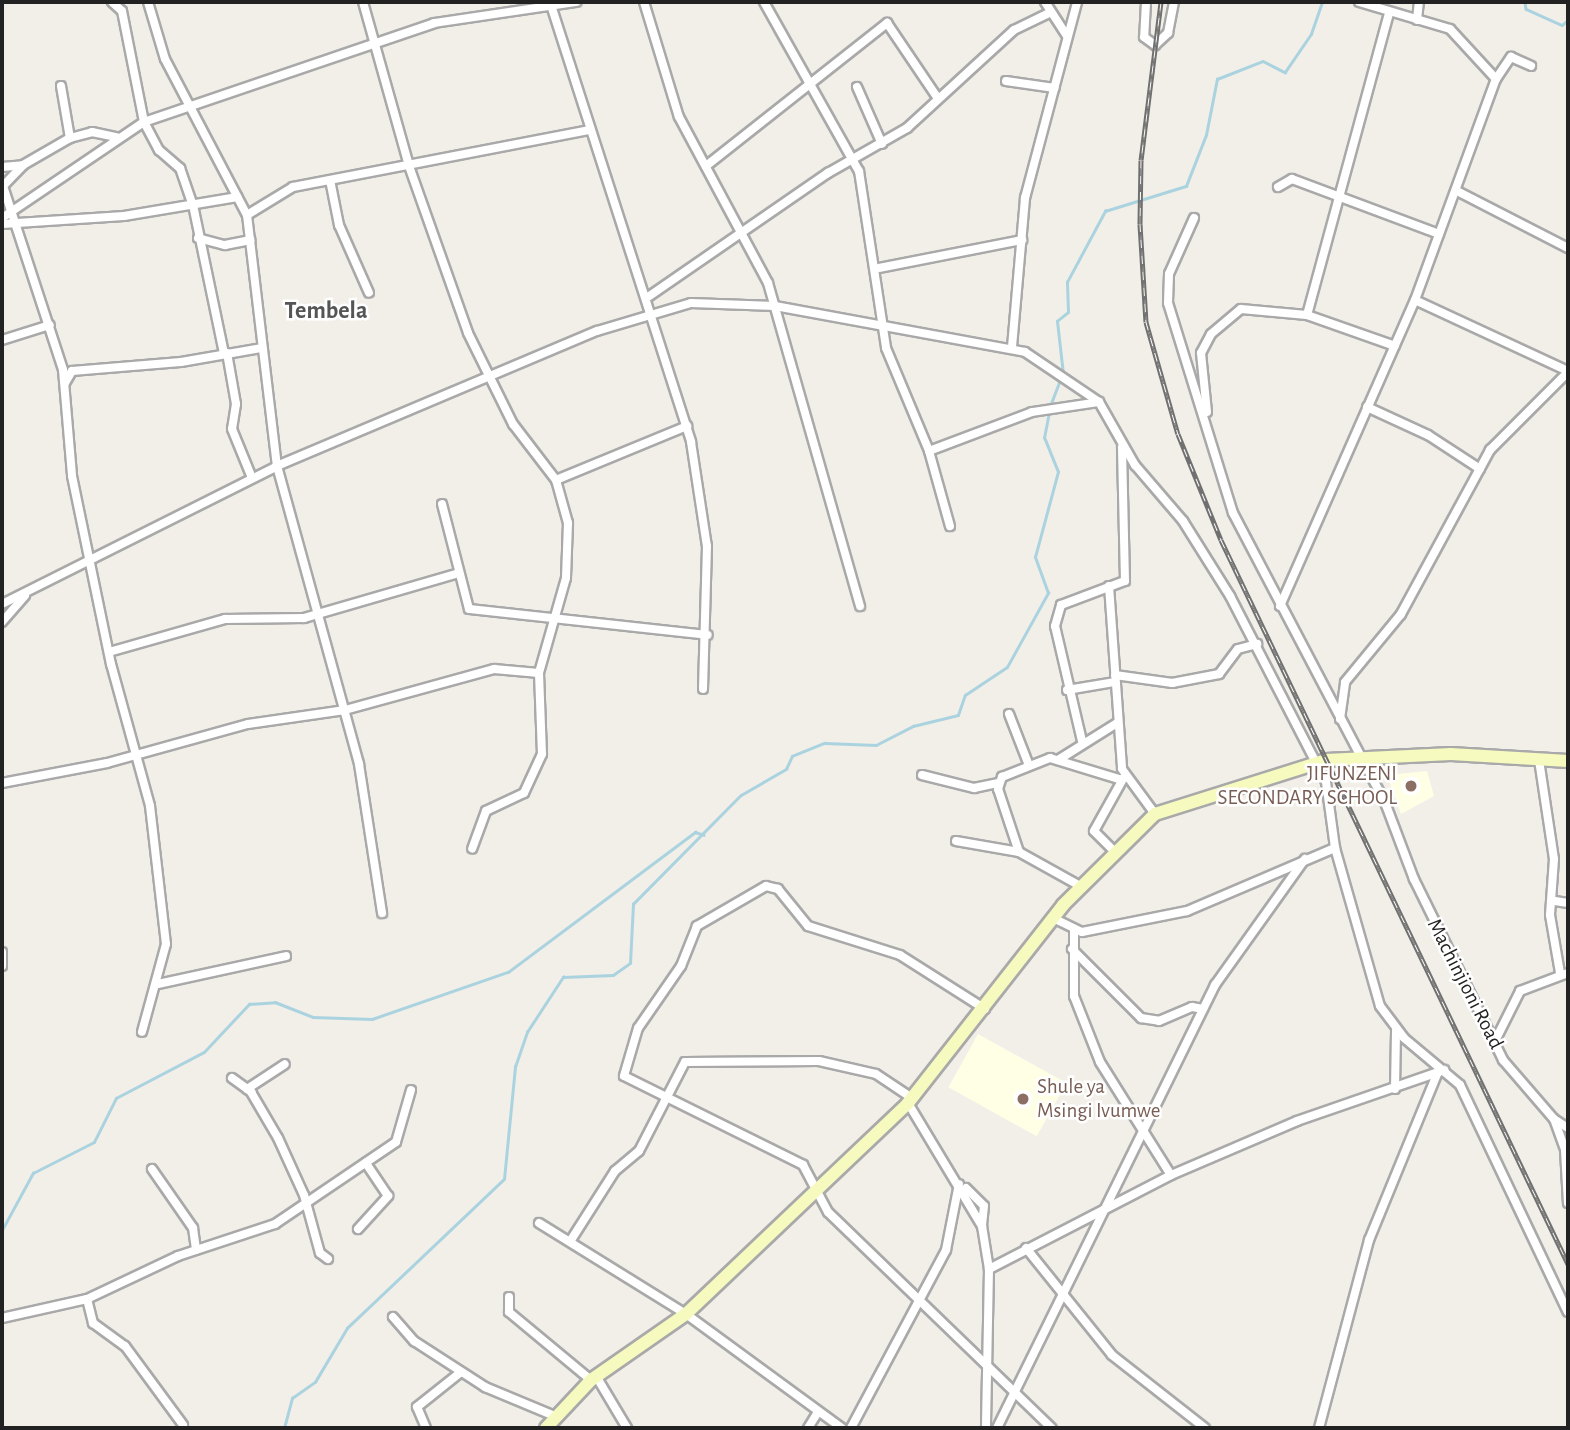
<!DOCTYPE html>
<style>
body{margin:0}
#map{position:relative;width:1570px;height:1430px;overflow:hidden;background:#f2efe9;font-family:"Alegreya Sans",sans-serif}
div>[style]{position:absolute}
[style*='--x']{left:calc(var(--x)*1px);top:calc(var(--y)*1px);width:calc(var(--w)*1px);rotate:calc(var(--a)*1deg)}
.education>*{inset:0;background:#ffffe5;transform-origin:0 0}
.stream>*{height:2.5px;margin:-1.25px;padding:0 1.25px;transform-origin:1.25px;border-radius:1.25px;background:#aad3df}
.roads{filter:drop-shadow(2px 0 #a9a9a9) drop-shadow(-2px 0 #a9a9a9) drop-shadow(0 2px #a9a9a9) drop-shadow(0 -2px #a9a9a9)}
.street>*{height:8px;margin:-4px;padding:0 4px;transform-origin:4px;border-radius:4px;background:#fff}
.secondary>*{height:12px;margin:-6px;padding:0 6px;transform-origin:6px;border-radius:6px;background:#f7fabf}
.rail>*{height:5px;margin-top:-2.5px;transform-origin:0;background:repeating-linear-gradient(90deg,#fff 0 8px,#707070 0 16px);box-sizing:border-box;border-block:2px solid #707070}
.dots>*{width:19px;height:19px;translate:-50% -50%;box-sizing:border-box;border:4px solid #fff;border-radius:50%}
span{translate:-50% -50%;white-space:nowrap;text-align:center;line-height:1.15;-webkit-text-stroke:5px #fff;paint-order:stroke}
.education-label{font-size:21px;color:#785e54}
.right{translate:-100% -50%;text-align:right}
.left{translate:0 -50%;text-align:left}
.street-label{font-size:21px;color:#222}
.quarter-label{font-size:24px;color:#555;font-weight:700}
.frame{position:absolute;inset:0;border:4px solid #222;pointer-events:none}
</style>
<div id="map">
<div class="education">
<i style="clip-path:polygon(1427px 771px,1434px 796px,1401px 814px,1387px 775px)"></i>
<i style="left:978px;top:1034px;width:101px;height:61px;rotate:29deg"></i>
</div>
<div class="stream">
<i style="--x:1525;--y:2;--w:7;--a:82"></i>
<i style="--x:1526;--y:9;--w:39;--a:24"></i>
<i style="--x:1562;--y:25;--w:8;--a:-40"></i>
<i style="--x:1063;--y:374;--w:53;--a:-96.5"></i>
<i style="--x:1057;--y:321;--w:14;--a:-39"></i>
<i style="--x:1068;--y:312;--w:30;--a:-92"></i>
<i style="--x:1067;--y:282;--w:81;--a:-61.8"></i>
<i style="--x:1105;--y:211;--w:85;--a:-17.2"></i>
<i style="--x:1186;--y:186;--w:55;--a:-68.6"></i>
<i style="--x:1206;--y:135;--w:57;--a:-78.9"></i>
<i style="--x:1217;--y:79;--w:49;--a:-21.4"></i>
<i style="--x:1263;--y:61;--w:25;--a:27"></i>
<i style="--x:1285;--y:72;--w:46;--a:-55.6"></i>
<i style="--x:1311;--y:34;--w:34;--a:-71"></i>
<i style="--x:1050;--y:406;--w:28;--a:-69"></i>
<i style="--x:2;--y:1230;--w:65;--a:-61.5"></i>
<i style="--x:33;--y:1173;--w:68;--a:-26.9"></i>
<i style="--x:94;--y:1142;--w:49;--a:-63.4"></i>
<i style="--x:116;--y:1098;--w:99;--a:-27.6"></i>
<i style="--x:204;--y:1052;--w:66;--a:-46.8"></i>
<i style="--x:249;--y:1004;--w:26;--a:-4"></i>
<i style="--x:275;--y:1002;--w:41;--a:21.5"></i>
<i style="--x:313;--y:1017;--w:59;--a:1.9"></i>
<i style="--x:372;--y:1019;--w:144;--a:-19.1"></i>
<i style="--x:508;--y:972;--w:234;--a:-36.8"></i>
<i style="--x:695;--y:832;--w:9;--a:18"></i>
<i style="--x:284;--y:1428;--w:31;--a:-75"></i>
<i style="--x:292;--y:1398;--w:28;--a:-35"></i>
<i style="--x:315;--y:1382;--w:63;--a:-59.3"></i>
<i style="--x:347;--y:1328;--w:216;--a:-43.5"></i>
<i style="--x:504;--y:1179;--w:113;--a:-84.4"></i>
<i style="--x:515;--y:1067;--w:37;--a:-71"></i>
<i style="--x:527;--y:1032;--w:66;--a:-56.8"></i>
<i style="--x:563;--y:977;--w:50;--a:-2.3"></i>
<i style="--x:613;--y:975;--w:21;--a:-35"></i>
<i style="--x:630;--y:963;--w:59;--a:-87.1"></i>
<i style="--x:633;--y:904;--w:153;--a:-45.3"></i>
<i style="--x:741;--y:795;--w:52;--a:-30"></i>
<i style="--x:786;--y:769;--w:14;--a:-65"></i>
<i style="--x:792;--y:756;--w:35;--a:-22"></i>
<i style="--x:825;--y:743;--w:51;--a:2.2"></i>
<i style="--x:876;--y:745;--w:42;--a:-27.2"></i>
<i style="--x:913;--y:726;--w:46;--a:-13.7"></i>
<i style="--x:958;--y:715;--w:21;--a:-71"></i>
<i style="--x:965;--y:695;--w:50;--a:-33.7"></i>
<i style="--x:1007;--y:667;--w:85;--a:-61"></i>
<i style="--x:1048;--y:593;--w:38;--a:-110"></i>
<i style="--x:1035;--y:557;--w:88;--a:-74.9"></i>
<i style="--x:1058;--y:472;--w:37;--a:-112"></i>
<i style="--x:1044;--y:438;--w:25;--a:-79"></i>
</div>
<div class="roads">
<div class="street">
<i style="--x:112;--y:2;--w:13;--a:42"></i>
<i style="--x:122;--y:11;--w:113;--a:78.8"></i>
<i style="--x:144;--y:122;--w:32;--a:62"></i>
<i style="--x:159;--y:150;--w:28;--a:41"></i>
<i style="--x:180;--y:168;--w:39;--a:71"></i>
<i style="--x:193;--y:205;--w:152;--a:78.2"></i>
<i style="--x:148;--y:2;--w:59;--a:73.4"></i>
<i style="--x:165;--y:59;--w:176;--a:62.3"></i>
<i style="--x:247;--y:215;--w:253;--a:83.2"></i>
<i style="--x:277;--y:466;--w:309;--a:74.6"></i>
<i style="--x:359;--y:764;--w:151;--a:81.2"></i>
<i style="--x:363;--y:2;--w:170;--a:74.3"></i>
<i style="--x:409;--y:166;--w:177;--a:70.5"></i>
<i style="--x:468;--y:333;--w:102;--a:63.7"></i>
<i style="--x:513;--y:424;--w:71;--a:52.5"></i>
<i style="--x:556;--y:480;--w:45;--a:74.4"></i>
<i style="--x:568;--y:523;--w:55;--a:92.1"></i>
<i style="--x:566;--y:578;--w:99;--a:105.9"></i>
<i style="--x:539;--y:673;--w:81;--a:87.9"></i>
<i style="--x:542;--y:754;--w:43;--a:114.8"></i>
<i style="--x:524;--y:793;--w:42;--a:154.7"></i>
<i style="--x:486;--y:811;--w:40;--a:110.2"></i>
<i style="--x:550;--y:2;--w:462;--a:72.2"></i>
<i style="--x:691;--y:442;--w:105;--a:81.3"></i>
<i style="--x:707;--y:546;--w:143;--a:91.6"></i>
<i style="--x:644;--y:2;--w:120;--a:73.1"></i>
<i style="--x:679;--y:117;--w:188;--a:61.8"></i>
<i style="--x:768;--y:283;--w:336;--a:74.1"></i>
<i style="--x:764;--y:2;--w:194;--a:60.7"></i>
<i style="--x:859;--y:171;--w:179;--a:81.3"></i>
<i style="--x:886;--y:348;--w:112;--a:67.3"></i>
<i style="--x:929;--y:451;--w:78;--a:74.4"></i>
<i style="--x:1045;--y:2;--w:40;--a:57.1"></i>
<i style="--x:1146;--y:2;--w:35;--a:93"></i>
<i style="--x:1144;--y:37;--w:14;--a:36"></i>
<i style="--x:1155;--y:45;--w:18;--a:-43"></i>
<i style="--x:1168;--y:33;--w:32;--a:-79"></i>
<i style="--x:1359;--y:2;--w:95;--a:16.5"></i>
<i style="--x:1450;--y:29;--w:68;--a:47.4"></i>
<i style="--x:1417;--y:20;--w:18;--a:-84"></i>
<i style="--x:1006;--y:81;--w:49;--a:8.3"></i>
<i style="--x:61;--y:86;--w:53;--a:80.2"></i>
<i style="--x:857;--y:87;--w:62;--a:66.3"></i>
<i style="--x:706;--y:166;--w:231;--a:-38.3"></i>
<i style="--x:887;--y:23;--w:89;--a:56"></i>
<i style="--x:2;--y:167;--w:21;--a:-5"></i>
<i style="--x:330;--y:180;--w:46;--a:78.7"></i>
<i style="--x:339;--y:225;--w:74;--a:66.2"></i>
<i style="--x:2;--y:183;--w:197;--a:71.9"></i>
<i style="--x:63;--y:370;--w:106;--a:85.1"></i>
<i style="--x:72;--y:476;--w:192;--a:78.3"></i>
<i style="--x:111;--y:664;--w:147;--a:74.6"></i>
<i style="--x:150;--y:806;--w:139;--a:83.4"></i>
<i style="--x:166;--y:944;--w:91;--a:105.3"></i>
<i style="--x:3;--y:186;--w:29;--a:-46"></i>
<i style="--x:23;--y:165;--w:54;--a:-29.9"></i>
<i style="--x:70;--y:138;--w:23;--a:-15"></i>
<i style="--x:92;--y:132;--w:25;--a:12"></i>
<i style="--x:1278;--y:187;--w:16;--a:-30"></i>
<i style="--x:1292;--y:179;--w:157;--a:20.5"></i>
<i style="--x:1457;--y:191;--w:125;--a:27.2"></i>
<i style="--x:247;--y:215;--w:54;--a:-31.3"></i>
<i style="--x:293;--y:187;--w:301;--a:-10.9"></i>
<i style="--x:2;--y:218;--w:171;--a:-34.1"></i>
<i style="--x:144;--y:122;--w:306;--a:-18.8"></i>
<i style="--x:434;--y:23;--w:144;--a:-8.4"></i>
<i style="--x:1194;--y:218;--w:61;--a:114.1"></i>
<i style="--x:1169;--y:274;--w:29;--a:92"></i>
<i style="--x:1168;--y:303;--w:220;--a:72.8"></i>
<i style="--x:1233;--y:513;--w:330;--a:62.3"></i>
<i style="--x:1386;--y:805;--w:79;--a:69.3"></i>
<i style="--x:1414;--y:879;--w:202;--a:63.8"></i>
<i style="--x:1503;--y:1060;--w:78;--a:49.2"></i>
<i style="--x:1554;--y:1119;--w:33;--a:70"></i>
<i style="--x:1565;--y:1150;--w:53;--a:86.8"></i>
<i style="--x:2;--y:224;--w:122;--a:-3.8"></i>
<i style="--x:124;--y:216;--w:115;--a:-9.5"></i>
<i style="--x:198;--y:238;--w:28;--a:15"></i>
<i style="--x:225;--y:245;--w:26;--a:-11"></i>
<i style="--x:879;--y:268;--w:146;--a:-11.1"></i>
<i style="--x:648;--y:297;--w:219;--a:-34.6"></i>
<i style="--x:828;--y:173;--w:91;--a:-29.7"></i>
<i style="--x:907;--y:128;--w:145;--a:-42.5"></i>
<i style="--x:1014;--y:30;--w:41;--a:-25.9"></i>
<i style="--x:1415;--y:300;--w:169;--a:24.9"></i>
<i style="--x:1307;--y:315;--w:313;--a:-74.8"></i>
<i style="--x:2;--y:340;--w:50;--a:-17.4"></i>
<i style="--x:1012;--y:347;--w:150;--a:-85"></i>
<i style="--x:1025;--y:198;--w:203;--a:-75.1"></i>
<i style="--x:227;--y:353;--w:52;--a:80"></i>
<i style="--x:236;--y:404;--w:25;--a:99"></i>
<i style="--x:232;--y:429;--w:53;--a:67.8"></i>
<i style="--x:65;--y:383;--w:14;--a:-60"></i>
<i style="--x:72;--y:371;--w:109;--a:-4.7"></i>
<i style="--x:181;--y:362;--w:81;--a:-9.9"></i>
<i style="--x:1367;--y:407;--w:67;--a:24.7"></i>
<i style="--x:1428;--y:435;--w:62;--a:33.2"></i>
<i style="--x:1207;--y:412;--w:59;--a:-95.8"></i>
<i style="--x:1201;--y:353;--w:21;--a:-62"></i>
<i style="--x:1211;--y:334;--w:39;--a:-40"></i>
<i style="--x:1241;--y:309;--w:66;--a:5.2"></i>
<i style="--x:1307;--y:315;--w:93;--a:19.4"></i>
<i style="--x:929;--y:451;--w:110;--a:-20.7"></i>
<i style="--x:1032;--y:412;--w:68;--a:-8.5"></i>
<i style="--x:556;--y:480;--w:142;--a:-22.4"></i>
<i style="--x:442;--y:504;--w:108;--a:75.6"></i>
<i style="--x:469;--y:609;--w:240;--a:6.2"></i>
<i style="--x:1109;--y:586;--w:183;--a:85.9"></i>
<i style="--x:1122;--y:769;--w:56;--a:53.7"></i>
<i style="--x:2;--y:604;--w:308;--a:-26.6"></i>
<i style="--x:277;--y:466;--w:347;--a:-22.9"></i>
<i style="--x:597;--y:331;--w:98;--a:-16.6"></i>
<i style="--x:691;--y:303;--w:84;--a:2"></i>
<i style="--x:775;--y:306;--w:254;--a:10.4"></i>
<i style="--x:1025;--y:352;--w:89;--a:34"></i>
<i style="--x:1099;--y:402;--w:73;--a:60.3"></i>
<i style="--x:1135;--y:465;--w:74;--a:49.4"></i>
<i style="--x:1183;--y:521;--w:89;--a:57.9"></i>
<i style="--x:1230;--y:596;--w:209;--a:62.7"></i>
<i style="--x:1326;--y:782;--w:67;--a:82.2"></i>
<i style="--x:1335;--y:848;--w:164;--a:74.1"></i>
<i style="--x:1380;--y:1006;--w:40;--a:53"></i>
<i style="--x:1404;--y:1038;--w:73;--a:40"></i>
<i style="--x:1460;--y:1085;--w:251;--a:64.6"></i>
<i style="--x:1280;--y:606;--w:334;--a:-66.2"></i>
<i style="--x:1415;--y:300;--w:235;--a:-69.9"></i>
<i style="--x:1496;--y:79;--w:27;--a:-56"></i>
<i style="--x:1511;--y:57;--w:22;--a:24"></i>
<i style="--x:2;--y:622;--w:35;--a:-49"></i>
<i style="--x:109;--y:652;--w:121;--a:-15.9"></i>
<i style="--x:225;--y:619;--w:79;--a:-0.7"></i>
<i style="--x:304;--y:618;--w:161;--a:-16.2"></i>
<i style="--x:1115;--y:675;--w:58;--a:8"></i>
<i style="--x:1172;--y:683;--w:48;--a:-10.8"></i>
<i style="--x:1219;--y:674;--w:31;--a:-53"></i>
<i style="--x:1238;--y:649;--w:20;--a:-15"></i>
<i style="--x:1067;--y:690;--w:49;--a:-9.5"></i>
<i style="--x:1009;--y:714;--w:53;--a:68.8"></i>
<i style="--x:1340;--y:719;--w:37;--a:-82"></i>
<i style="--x:1345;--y:682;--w:88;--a:-50.5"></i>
<i style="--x:1401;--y:614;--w:187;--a:-61.5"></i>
<i style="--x:1490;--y:450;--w:110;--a:-45"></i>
<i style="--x:1082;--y:741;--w:118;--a:-103.2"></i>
<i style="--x:1055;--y:626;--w:22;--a:-74"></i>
<i style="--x:1061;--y:605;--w:68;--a:-20.6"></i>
<i style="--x:1125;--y:581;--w:134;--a:-91.3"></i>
<i style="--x:1058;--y:760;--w:70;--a:-32.1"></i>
<i style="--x:1539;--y:760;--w:100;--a:81.4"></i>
<i style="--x:1554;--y:859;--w:56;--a:94.1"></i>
<i style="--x:1550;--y:915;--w:59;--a:80.2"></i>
<i style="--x:922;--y:775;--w:54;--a:14"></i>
<i style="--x:974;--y:788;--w:25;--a:-12"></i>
<i style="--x:2;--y:783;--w:107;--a:-10.8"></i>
<i style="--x:107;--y:763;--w:146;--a:-15.5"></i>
<i style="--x:248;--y:724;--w:98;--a:-8.2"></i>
<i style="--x:345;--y:710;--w:155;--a:-15.4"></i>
<i style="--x:494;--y:669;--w:45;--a:5.1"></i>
<i style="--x:956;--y:841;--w:64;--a:9.9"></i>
<i style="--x:1019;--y:852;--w:70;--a:29.1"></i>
<i style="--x:1019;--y:852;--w:66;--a:-108.4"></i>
<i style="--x:998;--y:789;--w:13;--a:-72"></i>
<i style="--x:1002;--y:777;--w:52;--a:-21.6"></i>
<i style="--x:1050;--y:758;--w:75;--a:17"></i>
<i style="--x:1116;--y:853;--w:31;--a:-135"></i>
<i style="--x:1094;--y:831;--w:62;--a:-60.9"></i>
<i style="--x:1555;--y:901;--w:13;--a:9"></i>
<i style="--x:1053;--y:918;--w:32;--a:26"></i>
<i style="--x:1082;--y:932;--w:107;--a:-11.3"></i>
<i style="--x:1187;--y:911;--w:161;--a:-23.1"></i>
<i style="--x:1074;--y:930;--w:66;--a:90"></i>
<i style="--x:1074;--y:996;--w:71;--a:68.5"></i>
<i style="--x:1100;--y:1062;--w:133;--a:57.9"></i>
<i style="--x:1072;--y:949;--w:98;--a:45"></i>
<i style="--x:1141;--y:1018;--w:18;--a:9"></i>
<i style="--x:1159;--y:1021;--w:36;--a:-23"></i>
<i style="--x:1192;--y:1007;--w:11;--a:10"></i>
<i style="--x:2;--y:952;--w:14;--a:90"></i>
<i style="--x:158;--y:984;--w:131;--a:-12.3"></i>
<i style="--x:985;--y:1009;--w:101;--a:-147.6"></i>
<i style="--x:900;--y:955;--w:96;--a:-162.5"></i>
<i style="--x:808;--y:926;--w:48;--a:-129"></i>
<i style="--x:778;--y:889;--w:12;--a:-166"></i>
<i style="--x:766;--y:886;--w:80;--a:149.9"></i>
<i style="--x:697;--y:926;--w:43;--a:111.8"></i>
<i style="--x:681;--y:966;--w:75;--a:124.7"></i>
<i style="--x:638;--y:1028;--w:50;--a:106.3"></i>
<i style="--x:624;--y:1076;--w:200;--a:26.4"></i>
<i style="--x:803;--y:1165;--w:53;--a:62"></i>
<i style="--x:828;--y:1212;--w:311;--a:44"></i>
<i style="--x:1495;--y:1041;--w:56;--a:-63.4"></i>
<i style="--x:1520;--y:991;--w:51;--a:-20.6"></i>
<i style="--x:232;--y:1078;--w:24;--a:36"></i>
<i style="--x:251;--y:1092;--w:53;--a:59.6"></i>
<i style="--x:278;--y:1138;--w:63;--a:65.5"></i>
<i style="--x:304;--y:1195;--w:60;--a:74.6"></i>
<i style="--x:320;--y:1253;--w:10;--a:37"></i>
<i style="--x:247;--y:1089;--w:45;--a:-33.3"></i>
<i style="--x:1395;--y:1089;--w:59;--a:-89"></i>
<i style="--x:908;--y:1103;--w:144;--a:59"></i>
<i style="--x:982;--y:1226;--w:44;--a:80.8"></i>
<i style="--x:989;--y:1269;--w:159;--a:91.1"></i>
<i style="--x:1554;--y:1119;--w:17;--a:33"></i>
<i style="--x:152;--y:1169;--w:72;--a:55.2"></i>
<i style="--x:193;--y:1228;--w:22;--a:82"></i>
<i style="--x:966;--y:1188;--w:25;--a:45"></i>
<i style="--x:984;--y:1206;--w:20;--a:96"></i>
<i style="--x:539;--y:1223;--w:173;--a:31.8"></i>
<i style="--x:686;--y:1314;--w:193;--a:36.2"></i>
<i style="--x:358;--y:1229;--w:45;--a:-47.7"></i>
<i style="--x:388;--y:1196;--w:40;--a:-124"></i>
<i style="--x:571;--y:1240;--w:82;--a:-57.5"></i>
<i style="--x:615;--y:1171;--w:31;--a:-40"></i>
<i style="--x:639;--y:1151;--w:100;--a:-62.7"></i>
<i style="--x:685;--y:1062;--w:134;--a:-0.4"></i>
<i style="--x:819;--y:1061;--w:58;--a:12.8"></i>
<i style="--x:876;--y:1074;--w:43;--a:33.7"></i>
<i style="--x:1026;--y:1248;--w:137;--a:51.2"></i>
<i style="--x:1112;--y:1355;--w:118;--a:38.1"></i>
<i style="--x:989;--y:1269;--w:205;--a:-27.3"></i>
<i style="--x:1171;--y:1175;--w:137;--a:-23.2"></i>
<i style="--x:1297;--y:1121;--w:156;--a:-19.1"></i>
<i style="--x:509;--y:1297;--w:15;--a:90"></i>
<i style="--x:509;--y:1312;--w:107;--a:39.7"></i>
<i style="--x:87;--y:1299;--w:25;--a:76"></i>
<i style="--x:93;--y:1323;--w:39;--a:36"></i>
<i style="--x:125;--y:1346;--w:98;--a:53.7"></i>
<i style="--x:393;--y:1317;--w:32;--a:49"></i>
<i style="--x:414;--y:1341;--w:85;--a:32.9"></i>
<i style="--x:485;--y:1387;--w:78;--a:22.6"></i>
<i style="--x:2;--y:1318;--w:87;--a:-12.6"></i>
<i style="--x:87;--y:1299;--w:101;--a:-25.3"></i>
<i style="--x:178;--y:1256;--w:102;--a:-18.3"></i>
<i style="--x:275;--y:1224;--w:146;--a:-34.1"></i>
<i style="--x:396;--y:1142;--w:54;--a:-73.9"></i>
<i style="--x:596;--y:1376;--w:61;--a:59.2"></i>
<i style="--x:426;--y:1428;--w:23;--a:-113"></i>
<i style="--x:417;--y:1407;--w:56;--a:-38.5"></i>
<i style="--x:808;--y:1428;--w:19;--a:-58"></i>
<i style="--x:851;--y:1428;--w:202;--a:-61.9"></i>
<i style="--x:946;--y:1250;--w:67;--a:-78.9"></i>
<i style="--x:997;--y:1428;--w:494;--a:-63.8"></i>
<i style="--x:1215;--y:985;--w:155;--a:-54.5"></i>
<i style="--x:1319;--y:1428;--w:195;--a:-75.1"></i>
<i style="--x:1369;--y:1240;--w:182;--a:-67.7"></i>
</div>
<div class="secondary">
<i style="--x:546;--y:1428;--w:66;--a:-46.8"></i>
<i style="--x:591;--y:1380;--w:116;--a:-34.8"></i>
<i style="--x:686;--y:1314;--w:306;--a:-43.5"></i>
<i style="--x:908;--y:1103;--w:251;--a:-51.9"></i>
<i style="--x:1063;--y:905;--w:129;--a:-44.7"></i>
<i style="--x:1155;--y:814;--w:179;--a:-17.5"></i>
<i style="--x:1326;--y:760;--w:125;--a:-2.7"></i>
<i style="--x:1451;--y:754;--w:117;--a:3.4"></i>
</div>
</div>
<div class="rail">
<i style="--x:1161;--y:2;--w:159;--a:97.2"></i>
<i style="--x:1141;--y:160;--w:64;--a:90.9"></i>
<i style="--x:1140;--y:224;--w:98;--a:86.5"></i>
<i style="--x:1146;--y:322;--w:116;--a:74.1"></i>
<i style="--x:1178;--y:434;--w:114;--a:67.9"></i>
<i style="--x:1221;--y:540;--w:803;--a:64.39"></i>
</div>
<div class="dots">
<i style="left:1411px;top:786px;background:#8d6e63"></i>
<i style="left:1023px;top:1099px;background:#8d6e63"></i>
</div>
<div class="education-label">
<span class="right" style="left:1397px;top:786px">JIFUNZENI<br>SECONDARY SCHOOL</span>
<span class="left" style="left:1037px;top:1099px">Shule ya<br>Msingi Ivumwe</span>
</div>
<div class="street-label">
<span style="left:1465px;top:984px;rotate:63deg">Machinjioni Road</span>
</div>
<div class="quarter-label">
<span style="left:326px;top:312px">Tembela</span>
</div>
<div class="frame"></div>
</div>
